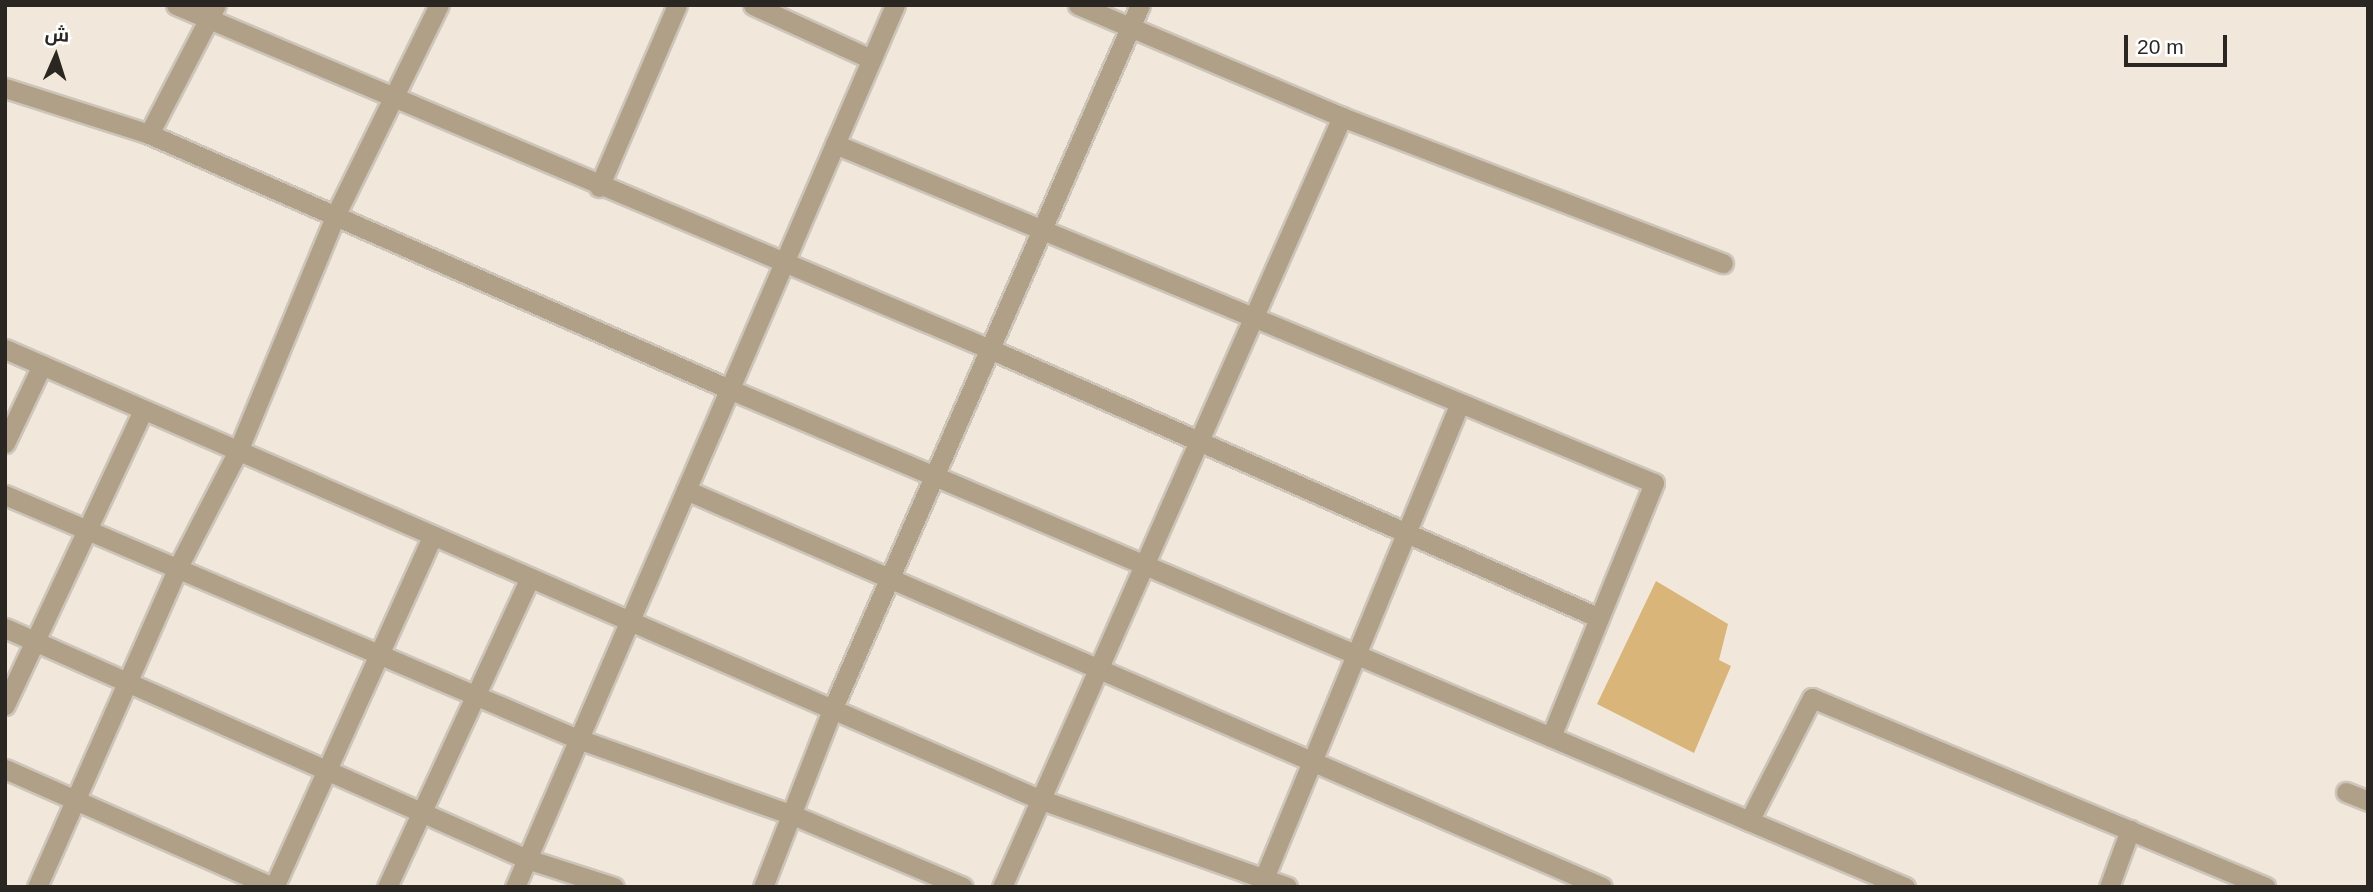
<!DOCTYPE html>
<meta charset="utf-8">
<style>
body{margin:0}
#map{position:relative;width:2373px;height:892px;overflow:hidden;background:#f1e8db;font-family:Arial,Cairo,sans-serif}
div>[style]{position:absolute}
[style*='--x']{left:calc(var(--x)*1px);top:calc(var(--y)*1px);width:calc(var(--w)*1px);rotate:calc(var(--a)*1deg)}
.building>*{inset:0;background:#dab579}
.roads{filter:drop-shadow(2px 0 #cdc5ba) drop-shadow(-2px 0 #cdc5ba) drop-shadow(0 2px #cdc5ba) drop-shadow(0 -2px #cdc5ba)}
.service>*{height:19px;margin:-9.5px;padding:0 9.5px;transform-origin:9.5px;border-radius:9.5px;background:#b0a087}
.minor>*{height:19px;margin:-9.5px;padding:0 9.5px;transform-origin:9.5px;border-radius:9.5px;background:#b0a087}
span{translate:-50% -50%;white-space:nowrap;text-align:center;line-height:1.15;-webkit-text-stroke:5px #fff;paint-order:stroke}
.frame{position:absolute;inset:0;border:7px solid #2a2722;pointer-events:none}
.north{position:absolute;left:21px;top:21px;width:70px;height:70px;-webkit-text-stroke:5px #fff;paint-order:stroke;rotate:3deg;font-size:19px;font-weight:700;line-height:28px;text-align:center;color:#2a2722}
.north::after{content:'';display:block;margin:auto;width:24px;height:32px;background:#2a2722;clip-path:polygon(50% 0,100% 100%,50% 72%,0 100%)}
.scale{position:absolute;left:2124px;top:35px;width:103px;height:32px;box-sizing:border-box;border:4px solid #2a2722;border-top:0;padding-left:9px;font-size:21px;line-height:24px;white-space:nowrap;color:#2a2722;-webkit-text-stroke:5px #fff;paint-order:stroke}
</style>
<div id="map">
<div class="building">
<i style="clip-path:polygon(1656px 581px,1728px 624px,1719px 660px,1731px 666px,1694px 753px,1597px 704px)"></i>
</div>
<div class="roads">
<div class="service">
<i style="--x:5;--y:443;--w:86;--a:-64.6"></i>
<i style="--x:5;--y:495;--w:623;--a:23.07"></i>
<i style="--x:5;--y:705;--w:326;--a:-64.9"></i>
<i style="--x:832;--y:710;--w:769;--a:-66.4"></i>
<i style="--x:2346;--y:792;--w:24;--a:22"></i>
</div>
<div class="minor">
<i style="--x:176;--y:5;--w:884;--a:22.91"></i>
<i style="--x:990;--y:349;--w:664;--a:23.82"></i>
<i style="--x:753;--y:5;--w:130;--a:24.6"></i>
<i style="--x:1078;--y:5;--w:287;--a:23"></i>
<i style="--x:1342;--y:117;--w:408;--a:21"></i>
<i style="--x:5;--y:88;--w:151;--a:17.7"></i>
<i style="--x:149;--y:134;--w:634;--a:23.73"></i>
<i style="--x:729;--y:389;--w:1277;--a:22.95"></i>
<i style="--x:149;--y:134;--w:145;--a:-62.6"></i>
<i style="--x:835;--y:144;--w:886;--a:22.49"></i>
<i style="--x:1654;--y:483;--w:274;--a:112.1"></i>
<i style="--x:599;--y:187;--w:198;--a:-66.8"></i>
<i style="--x:5;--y:349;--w:1128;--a:23.52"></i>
<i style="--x:1039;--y:799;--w:263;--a:19.5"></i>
<i style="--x:686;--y:490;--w:998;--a:23.43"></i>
<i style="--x:5;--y:628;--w:571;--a:23.87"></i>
<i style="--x:527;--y:859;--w:91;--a:17.8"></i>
<i style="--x:578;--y:739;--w:230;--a:19.5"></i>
<i style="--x:795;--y:816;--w:182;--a:22.9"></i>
<i style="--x:5;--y:769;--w:293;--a:23.8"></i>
<i style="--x:1749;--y:821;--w:138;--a:-62.9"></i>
<i style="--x:1812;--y:698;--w:491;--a:22.6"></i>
<i style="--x:1264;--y:878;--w:512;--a:-67.6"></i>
<i style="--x:37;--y:887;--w:347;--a:-66.2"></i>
<i style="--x:177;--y:569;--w:133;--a:-62.7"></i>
<i style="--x:238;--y:451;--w:256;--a:-67.5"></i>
<i style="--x:336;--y:214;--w:233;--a:-63.8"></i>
<i style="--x:274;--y:887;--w:384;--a:-65.7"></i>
<i style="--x:387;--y:887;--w:339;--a:-65.2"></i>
<i style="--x:515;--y:887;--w:960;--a:-66.69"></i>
<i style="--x:763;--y:887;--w:190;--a:-68.7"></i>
<i style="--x:1002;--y:887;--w:842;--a:-66.18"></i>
<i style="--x:2109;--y:887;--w:61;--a:-69.8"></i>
</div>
</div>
<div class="frame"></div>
<div class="north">ش</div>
<div class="scale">20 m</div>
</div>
